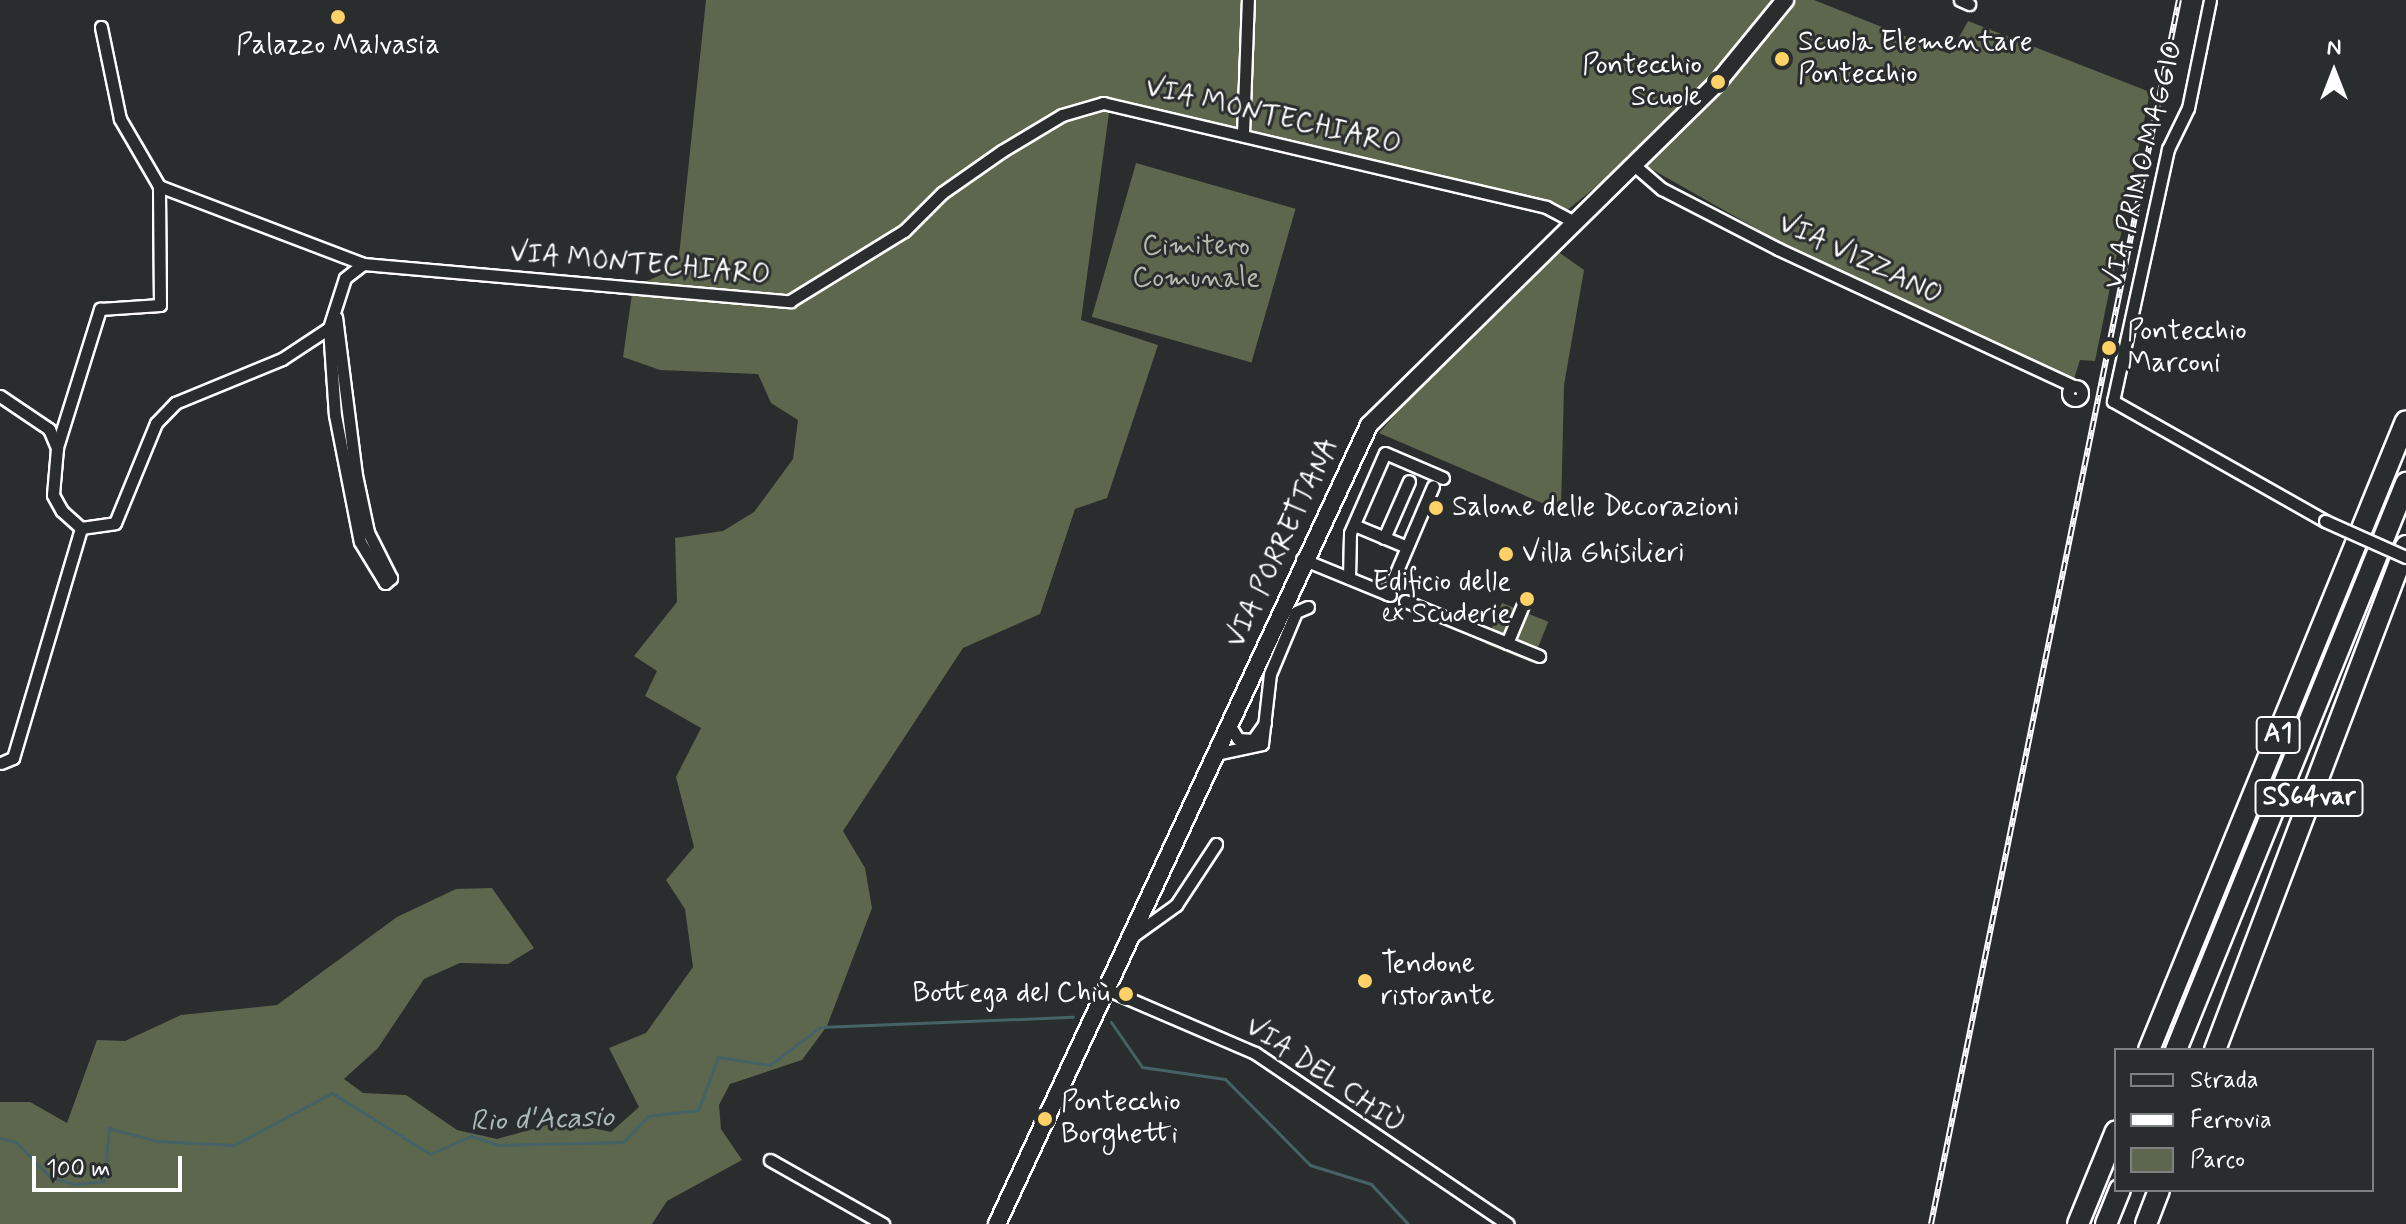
<!DOCTYPE html>
<meta charset="utf-8">
<style>
body{margin:0}
#map{position:relative;width:2406px;height:1224px;overflow:hidden;background:#2a2d2e;font-family:Mynerve,sans-serif}
div>[style]{position:absolute}
[style*='--x']{left:calc(var(--x)*1px);top:calc(var(--y)*1px);width:calc(var(--w)*1px);rotate:calc(var(--a)*1deg)}
.green>*{inset:0;background:#5d674e;transform-origin:0 0}
.stream>*{height:3px;margin:-1.5px;padding:0 1.5px;transform-origin:1.5px;border-radius:1.5px;background:#456366}
.roads{filter:drop-shadow(2px 0 #fff) drop-shadow(-2px 0 #fff) drop-shadow(0 2px #fff) drop-shadow(0 -2px #fff)}
.street>*{height:11px;margin:-5.5px;padding:0 5.5px;transform-origin:5.5px;border-radius:5.5px;background:#2a2d2e}
.street>.ring{margin:-5.5px;padding:0;box-sizing:content-box;background:none;border:11px solid #2a2d2e;border-radius:50%}
.secondary>*{height:16px;margin:-8px;padding:0 8px;transform-origin:8px;border-radius:8px;background:#2a2d2e}
.highway>*{height:20px;margin:-10px;padding:0 10px;transform-origin:10px;border-radius:10px;background:#2a2d2e}
.rail>*{height:6px;margin-top:-3px;transform-origin:0;background:repeating-linear-gradient(90deg,#2a2d2e 0 9px,#fff 0 18px);box-sizing:border-box;border-block:2px solid #fff}
.bridges{filter:drop-shadow(2px 0 #fff) drop-shadow(-2px 0 #fff) drop-shadow(0 2px #fff) drop-shadow(0 -2px #fff)}
.street-bridge>*{height:11px;margin:-5.5px;padding:0 5.5px;transform-origin:5.5px;border-radius:5.5px;background:#2a2d2e}
.dots>*{width:22px;height:22px;translate:-50% -50%;box-sizing:border-box;border:4px solid #2a2d2e;border-radius:50%}
span{translate:-50% -50%;white-space:nowrap;text-align:center;line-height:1.15;-webkit-text-stroke:6px #2a2d2e;paint-order:stroke}
.shield-label span{padding:2px 6px;background:#2a2d2e;border:2px solid;border-radius:6px;-webkit-text-stroke-width:0}
.shield-label{font-size:26px;color:#fff;font-weight:700}
.poi-label{font-size:28px;color:#fff}
.left{translate:0 -50%;text-align:left}
.right{translate:-100% -50%;text-align:right}
.street-label{font-size:28px;color:#fff}
.park-label{font-size:28px;color:#b6bbaf}
.water-label{font-size:30px;color:#abb9ba;font-style:italic}
.legend{position:absolute;left:2114px;top:1048px;width:260px;height:144px;box-sizing:border-box;background:#2a2d2e;border:2px solid #7f8182;margin:0;padding:10px 14px;list-style:none;font-size:24px;color:#fff}
.legend li{display:flex;align-items:center;gap:16px;height:40px}
.legend b{width:40px;border:2px solid #7f8182}
.north{position:absolute;left:2294px;top:32px;width:80px;height:80px;-webkit-text-stroke:6px #2a2d2e;paint-order:stroke;rotate:0deg;font-size:22px;font-weight:700;line-height:32px;text-align:center;color:#fff}
.north::after{content:'';display:block;margin:auto;width:28px;height:36px;background:#fff;clip-path:polygon(50% 0,100% 100%,50% 72%,0 100%)}
.scale{position:absolute;left:32px;top:1156px;width:150px;height:36px;box-sizing:border-box;border:4px solid #fff;border-top:0;padding-left:10px;font-size:24px;line-height:28px;white-space:nowrap;color:#fff;-webkit-text-stroke:6px #2a2d2e;paint-order:stroke}
</style>
<div id="map">
<div class="green">
<i style="clip-path:polygon(706px 0,1814px 0,1950px 54px,1968px 21px,2150px 92px,2095px 361px,2080px 360px,2073px 382px,1815px 262px,1632px 158px,1566px 211px,1111px 98px,1081px 320px,1158px 345px,1107px 498px,1075px 509px,1040px 614px,963px 648px,843px 831px,865px 868px,872px 908px,827px 1026px,802px 1060px,730px 1084px,719px 1105px,721px 1129px,742px 1160px,667px 1201px,652px 1224px,0 1224px,0 1102px,30px 1102px,67px 1123px,97px 1040px,125px 1041px,181px 1015px,277px 1005px,397px 917px,456px 889px,492px 888px,534px 948px,508px 964px,460px 963px,424px 979px,378px 1048px,344px 1079px,363px 1093px,406px 1095px,457px 1130px,497px 1139px,561px 1121px,611px 1132px,639px 1107px,609px 1048px,646px 1033px,693px 967px,685px 909px,666px 880px,694px 847px,676px 777px,701px 728px,645px 696px,657px 671px,634px 656px,677px 602px,675px 538px,723px 531px,754px 512px,793px 459px,798px 420px,771px 403px,758px 374px,660px 370px,623px 357px,633px 287px,663px 274px,679px 256px)"></i>
<i style="left:1136px;top:163px;width:166px;height:160px;rotate:16deg"></i>
<i style="clip-path:polygon(1557px 251px,1584px 270px,1564px 385px,1561px 511px,1379px 433px,1480px 318px)"></i>
<i style="left:1502px;top:603px;width:50px;height:44px;rotate:22deg"></i>
</div>
<div class="stream">
<i style="--x:1111;--y:1022;--w:55;--a:55.4"></i>
<i style="--x:1142;--y:1067;--w:84;--a:8.2"></i>
<i style="--x:1225;--y:1079;--w:121;--a:45.3"></i>
<i style="--x:1310;--y:1165;--w:64;--a:17.3"></i>
<i style="--x:1371;--y:1184;--w:54;--a:47.2"></i>
<i style="--x:0;--y:1138;--w:16;--a:14"></i>
<i style="--x:16;--y:1142;--w:49;--a:45.8"></i>
<i style="--x:50;--y:1177;--w:26;--a:16"></i>
<i style="--x:75;--y:1184;--w:29;--a:-6"></i>
<i style="--x:104;--y:1181;--w:53;--a:-84.6"></i>
<i style="--x:109;--y:1128;--w:50;--a:15.2"></i>
<i style="--x:157;--y:1141;--w:77;--a:3"></i>
<i style="--x:234;--y:1145;--w:111;--a:-28"></i>
<i style="--x:332;--y:1093;--w:115;--a:31.9"></i>
<i style="--x:430;--y:1154;--w:45;--a:-23.7"></i>
<i style="--x:471;--y:1136;--w:29;--a:18"></i>
<i style="--x:499;--y:1145;--w:124;--a:-1.4"></i>
<i style="--x:623;--y:1142;--w:36;--a:-46"></i>
<i style="--x:648;--y:1116;--w:50;--a:-6.8"></i>
<i style="--x:698;--y:1110;--w:57;--a:-69.3"></i>
<i style="--x:718;--y:1057;--w:53;--a:8.7"></i>
<i style="--x:770;--y:1065;--w:63;--a:-37.2"></i>
<i style="--x:820;--y:1027;--w:253;--a:-2.3"></i>
</div>
<div class="roads">
<div class="street">
<i style="--x:1960;--y:0;--w:10;--a:24"></i>
<i style="--x:2210;--y:0;--w:110;--a:101.5"></i>
<i style="--x:2188;--y:108;--w:46;--a:116"></i>
<i style="--x:2168;--y:149;--w:258;--a:102.3"></i>
<i style="--x:2113;--y:401;--w:244;--a:29.5"></i>
<i style="--x:1243;--y:134;--w:134;--a:-87.9"></i>
<i style="--x:1634;--y:165;--w:37;--a:41"></i>
<i style="--x:1662;--y:189;--w:131;--a:27.3"></i>
<i style="--x:1778;--y:249;--w:325;--a:24.9"></i>
<i style="--x:159;--y:186;--w:218;--a:20.9"></i>
<i style="--x:329;--y:328;--w:87;--a:86.1"></i>
<i style="--x:335;--y:415;--w:129;--a:78.9"></i>
<i style="--x:360;--y:542;--w:48;--a:58.6"></i>
<i style="--x:385;--y:583;--w:8;--a:-40"></i>
<i style="--x:391;--y:578;--w:51;--a:-116.6"></i>
<i style="--x:368;--y:532;--w:58;--a:-101.9"></i>
<i style="--x:356;--y:475;--w:159;--a:-97.2"></i>
<i class="ring" style="left:2068px;top:386px;width:3px;height:3px"></i>
<i style="--x:0;--y:396;--w:59;--a:34"></i>
<i style="--x:49;--y:429;--w:21;--a:67"></i>
<i style="--x:57;--y:448;--w:47;--a:94.9"></i>
<i style="--x:53;--y:495;--w:18;--a:61"></i>
<i style="--x:62;--y:511;--w:25;--a:42"></i>
<i style="--x:81;--y:528;--w:34;--a:-8"></i>
<i style="--x:115;--y:523;--w:108;--a:-67.7"></i>
<i style="--x:156;--y:423;--w:28;--a:-46"></i>
<i style="--x:175;--y:403;--w:116;--a:-22.4"></i>
<i style="--x:282;--y:359;--w:56;--a:-33.4"></i>
<i style="--x:329;--y:328;--w:52;--a:-72.3"></i>
<i style="--x:345;--y:278;--w:23;--a:-38"></i>
<i style="--x:363;--y:264;--w:429;--a:5"></i>
<i style="--x:790;--y:301;--w:134;--a:-31.6"></i>
<i style="--x:904;--y:231;--w:54;--a:-45"></i>
<i style="--x:942;--y:193;--w:73;--a:-35"></i>
<i style="--x:1002;--y:151;--w:70;--a:-31"></i>
<i style="--x:1062;--y:115;--w:43;--a:-16.3"></i>
<i style="--x:1103;--y:103;--w:455;--a:13.2"></i>
<i style="--x:1546;--y:207;--w:30;--a:28"></i>
<i style="--x:57;--y:447;--w:145;--a:-72.7"></i>
<i style="--x:100;--y:309;--w:60;--a:-3.8"></i>
<i style="--x:160;--y:305;--w:119;--a:-90.5"></i>
<i style="--x:159;--y:186;--w:78;--a:-120.2"></i>
<i style="--x:120;--y:119;--w:94;--a:-101.7"></i>
<i style="--x:1354;--y:525;--w:57;--a:22.5"></i>
<i style="--x:1384;--y:538;--w:62;--a:-66.3"></i>
<i style="--x:1302;--y:559;--w:95;--a:22.2"></i>
<i style="--x:1349;--y:578;--w:45;--a:-88.7"></i>
<i style="--x:1350;--y:533;--w:87;--a:-66.4"></i>
<i style="--x:1385;--y:453;--w:63;--a:23.3"></i>
<i style="--x:1387;--y:594;--w:117;--a:-66.9"></i>
<i style="--x:1405;--y:601;--w:145;--a:22.3"></i>
<i style="--x:1507;--y:643;--w:41;--a:-67.2"></i>
<i style="--x:1228;--y:723;--w:19;--a:58"></i>
<i style="--x:1238;--y:739;--w:15;--a:4"></i>
<i style="--x:1253;--y:740;--w:21;--a:-55"></i>
<i style="--x:1215;--y:754;--w:48;--a:-12"></i>
<i style="--x:1262;--y:744;--w:70;--a:-83.5"></i>
<i style="--x:1270;--y:674;--w:67;--a:-67.2"></i>
<i style="--x:1296;--y:612;--w:13;--a:-23"></i>
<i style="--x:1;--y:763;--w:13;--a:-23"></i>
<i style="--x:13;--y:758;--w:240;--a:-73.5"></i>
<i style="--x:1130;--y:938;--w:57;--a:-35.7"></i>
<i style="--x:1176;--y:905;--w:73;--a:-56.7"></i>
<i style="--x:1104;--y:988;--w:164;--a:23.3"></i>
<i style="--x:1255;--y:1053;--w:305;--a:34.1"></i>
<i style="--x:770;--y:1160;--w:130;--a:29.5"></i>
</div>
<div class="secondary">
<i style="--x:997;--y:1224;--w:881;--a:-65.03"></i>
<i style="--x:1369;--y:425;--w:489;--a:-44.5"></i>
<i style="--x:1718;--y:82;--w:106;--a:-50.7"></i>
</div>
<div class="highway">
<i style="--x:2149;--y:1050;--w:679;--a:-67.78"></i>
<i style="--x:2176;--y:1050;--w:612;--a:-67.92"></i>
<i style="--x:2215;--y:1050;--w:539;--a:-69.24"></i>
<i style="--x:2078;--y:1224;--w:100;--a:-67.8"></i>
<i style="--x:2106;--y:1224;--w:37;--a:-68"></i>
<i style="--x:2146;--y:1224;--w:36;--a:-69"></i>
</div>
</div>
<div class="rail">
<i style="--x:1931;--y:1224;--w:1249;--a:-78.55"></i>
</div>
<div class="bridges">
<div class="street-bridge">
<i style="--x:2325;--y:521;--w:89;--a:24"></i>
</div>
</div>
<div class="dots">
<i style="left:338px;top:17px;background:#ffd166"></i>
<i style="left:1782px;top:59px;background:#ffd166"></i>
<i style="left:1718px;top:82px;background:#ffd166"></i>
<i style="left:2109px;top:348px;background:#ffd166"></i>
<i style="left:1436px;top:508px;background:#ffd166"></i>
<i style="left:1506px;top:554px;background:#ffd166"></i>
<i style="left:1527px;top:599px;background:#ffd166"></i>
<i style="left:1365px;top:981px;background:#ffd166"></i>
<i style="left:1126px;top:994px;background:#ffd166"></i>
<i style="left:1045px;top:1119px;background:#ffd166"></i>
</div>
<div class="shield-label">
<span style="left:2278px;top:735px">A1</span>
<span style="left:2309px;top:798px">SS64var</span>
</div>
<div class="poi-label">
<span class="left" style="left:1798px;top:59px">Scuola Elementare<br>Pontecchio</span>
<span style="left:338px;top:46px">Palazzo Malvasia</span>
<span class="right" style="left:1702px;top:82px">Pontecchio<br>Scuole</span>
<span class="left" style="left:2127px;top:348px">Pontecchio<br>Marconi</span>
<span class="left" style="left:1452px;top:508px">Salone delle Decorazioni</span>
<span class="left" style="left:1522px;top:554px">Villa Ghisilieri</span>
<span class="right" style="left:1511px;top:599px">Edificio delle<br>ex Scuderie</span>
<span class="left" style="left:1381px;top:981px">Tendone<br>ristorante</span>
<span class="right" style="left:1110px;top:994px">Bottega del Chiù</span>
<span class="left" style="left:1061px;top:1119px">Pontecchio<br>Borghetti</span>
</div>
<div class="street-label">
<span style="left:1273px;top:117px;rotate:13deg">VIA MONTECHIARO</span>
<span style="left:2144px;top:165px;rotate:-76deg">VIA PRIMO MAGGIO</span>
<span style="left:1860px;top:260px;rotate:25deg">VIA VIZZANO</span>
<span style="left:640px;top:265px;rotate:5deg">VIA MONTECHIARO</span>
<span style="left:1283px;top:543px;rotate:-65deg">VIA PORRETTANA</span>
<span style="left:1324px;top:1076px;rotate:34deg">VIA DEL CHIÙ</span>
</div>
<div class="park-label">
<span style="left:1196px;top:263px">Cimitero<br>Comunale</span>
</div>
<div class="water-label">
<span style="left:542px;top:1120px;rotate:-2deg">Rio d'Acasio</span>
</div>
<ul class="legend">
<li><b style="height:10px;background:#2a2d2e"></b>Strada</li>
<li><b style="height:10px;background:#fff"></b>Ferrovia</li>
<li><b style="height:22px;background:#5d674e"></b>Parco</li>
</ul>
<div class="north">N</div>
<div class="scale">100 m</div>
</div>
